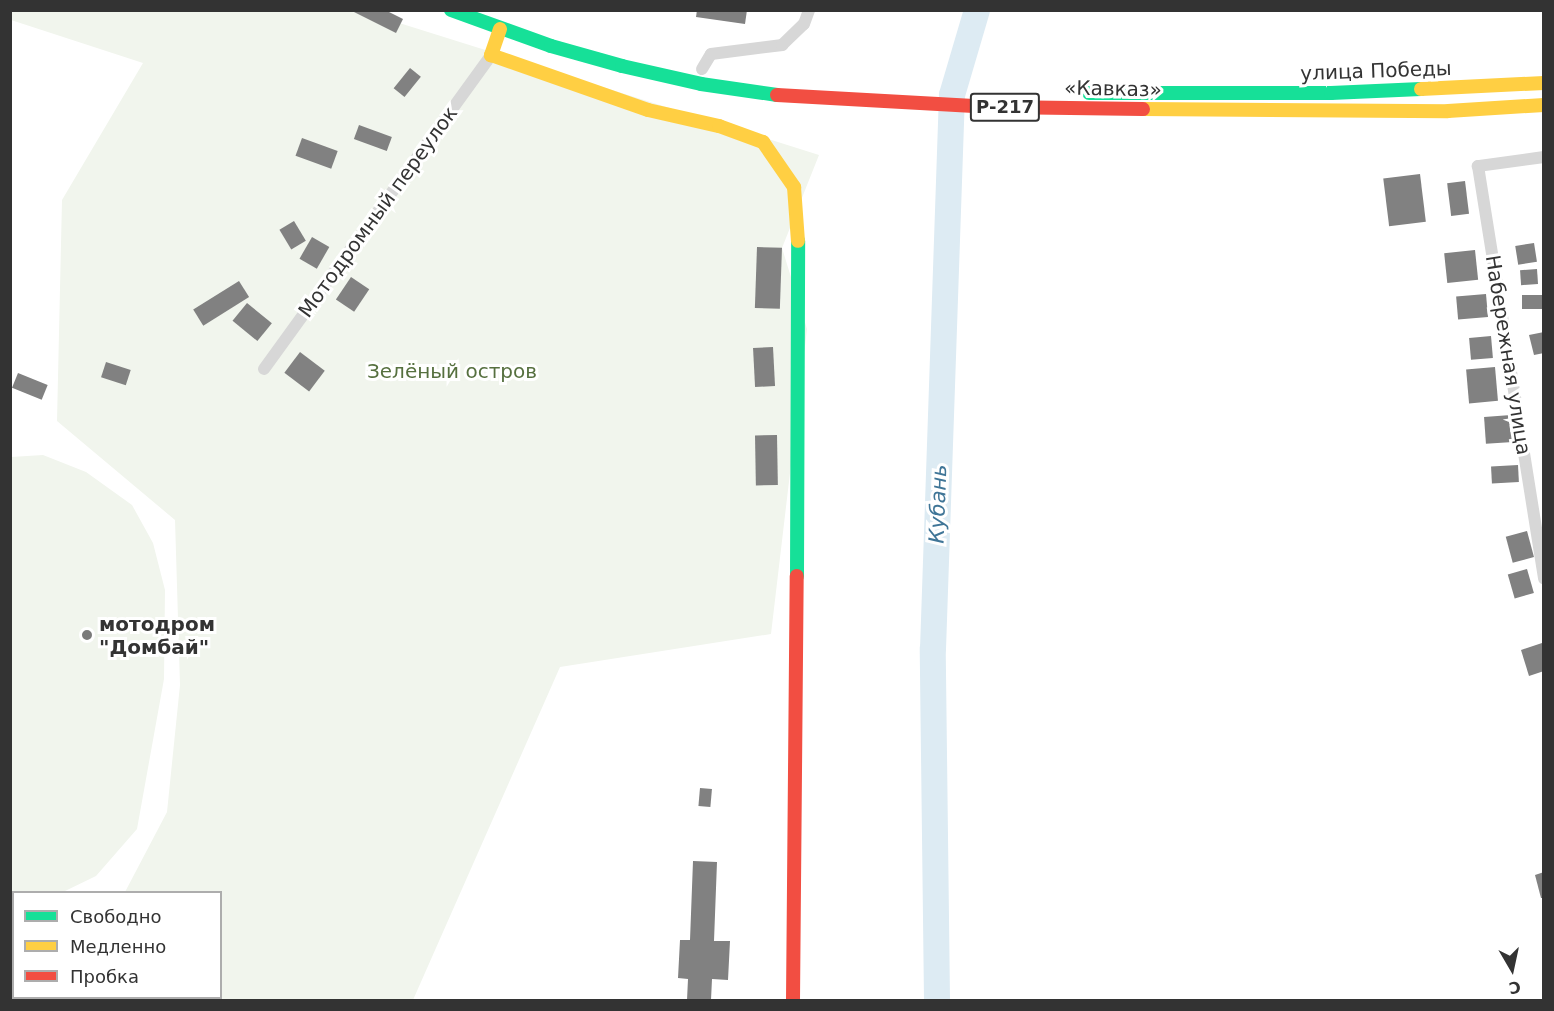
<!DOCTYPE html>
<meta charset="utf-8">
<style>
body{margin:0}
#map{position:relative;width:1554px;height:1011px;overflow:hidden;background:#fff;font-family:"DejaVu Sans",sans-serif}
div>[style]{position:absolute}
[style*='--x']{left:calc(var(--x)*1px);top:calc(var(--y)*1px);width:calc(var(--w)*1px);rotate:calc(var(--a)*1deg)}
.green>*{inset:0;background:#f1f5ed}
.river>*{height:26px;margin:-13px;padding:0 13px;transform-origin:13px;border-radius:13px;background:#ddebf3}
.building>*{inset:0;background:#818181;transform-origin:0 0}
.street>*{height:12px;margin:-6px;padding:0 6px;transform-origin:6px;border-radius:6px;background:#d7d7d7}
.fast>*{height:14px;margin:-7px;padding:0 7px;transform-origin:7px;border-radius:7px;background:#16e098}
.slow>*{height:14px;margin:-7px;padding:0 7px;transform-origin:7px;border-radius:7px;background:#ffcf43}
.jam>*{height:14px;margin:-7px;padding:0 7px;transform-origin:7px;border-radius:7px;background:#f24e42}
.dots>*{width:16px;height:16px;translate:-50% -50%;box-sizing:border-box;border:3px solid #fff;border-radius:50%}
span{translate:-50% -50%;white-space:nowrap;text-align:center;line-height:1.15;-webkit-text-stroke:6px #fff;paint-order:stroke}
.shield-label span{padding:2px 4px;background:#fff;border:2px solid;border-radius:4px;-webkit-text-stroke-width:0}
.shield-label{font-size:18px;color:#333;font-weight:700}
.street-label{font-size:20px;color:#333}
.park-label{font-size:20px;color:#56703f}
.poi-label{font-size:20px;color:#333;font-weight:700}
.left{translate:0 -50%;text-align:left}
.water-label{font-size:21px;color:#3f7597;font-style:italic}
.frame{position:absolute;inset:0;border:12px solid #333;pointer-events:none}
.legend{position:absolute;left:12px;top:891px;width:210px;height:108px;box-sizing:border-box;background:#fff;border:2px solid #adadad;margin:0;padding:8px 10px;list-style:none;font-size:18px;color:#333}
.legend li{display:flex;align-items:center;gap:12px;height:30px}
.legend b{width:30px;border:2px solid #adadad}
.north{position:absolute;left:1482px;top:939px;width:60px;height:60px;-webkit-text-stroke:4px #fff;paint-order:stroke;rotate:171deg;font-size:16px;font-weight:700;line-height:24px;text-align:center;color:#333}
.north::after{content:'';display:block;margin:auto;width:21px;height:27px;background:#333;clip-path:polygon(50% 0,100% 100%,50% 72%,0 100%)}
</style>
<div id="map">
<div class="green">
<i style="clip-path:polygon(11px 10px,361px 11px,819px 155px,782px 248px,807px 329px,771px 634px,560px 667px,413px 1000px,81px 1000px,81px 998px,220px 998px,220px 892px,125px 892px,167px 812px,180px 685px,175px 520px,57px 421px,62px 200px,143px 63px,11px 20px)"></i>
<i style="clip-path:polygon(43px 455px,86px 472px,132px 505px,153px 543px,165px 590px,164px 679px,137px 829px,96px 876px,63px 892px,14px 892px,13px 903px,11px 903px,11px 457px)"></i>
</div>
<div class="river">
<i style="--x:937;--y:1000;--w:351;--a:-90.7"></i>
<i style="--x:933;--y:649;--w:554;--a:-88.04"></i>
<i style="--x:952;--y:95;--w:89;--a:-73.6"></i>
</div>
<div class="building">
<i style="clip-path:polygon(350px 10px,385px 10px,403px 19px,396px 33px)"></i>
<i style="clip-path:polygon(697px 10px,747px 10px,745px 24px,696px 17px)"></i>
<i style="left:410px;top:68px;width:14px;height:26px;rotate:39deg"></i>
<i style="left:359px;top:125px;width:35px;height:15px;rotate:20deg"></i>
<i style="left:302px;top:138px;width:38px;height:19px;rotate:20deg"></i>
<i style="left:1420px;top:174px;width:48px;height:37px;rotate:83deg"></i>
<i style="left:1465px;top:181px;width:33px;height:18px;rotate:83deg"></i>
<i style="left:294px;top:221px;width:23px;height:17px;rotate:59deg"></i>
<i style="left:312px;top:237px;width:20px;height:25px;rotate:30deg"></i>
<i style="left:1534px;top:243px;width:19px;height:19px;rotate:81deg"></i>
<i style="left:757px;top:247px;width:25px;height:61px;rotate:2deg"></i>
<i style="left:1475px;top:250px;width:30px;height:31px;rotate:84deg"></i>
<i style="left:1537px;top:269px;width:15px;height:17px;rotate:86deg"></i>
<i style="left:351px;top:277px;width:22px;height:27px;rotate:34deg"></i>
<i style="left:239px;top:281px;width:19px;height:54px;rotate:58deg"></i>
<i style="left:1486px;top:294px;width:23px;height:30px;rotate:85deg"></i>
<i style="left:1544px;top:295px;width:14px;height:22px;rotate:90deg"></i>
<i style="left:247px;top:303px;width:32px;height:23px;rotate:39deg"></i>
<i style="clip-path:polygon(1544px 332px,1544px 353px,1534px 355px,1529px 335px)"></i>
<i style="left:1491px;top:336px;width:22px;height:22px;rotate:85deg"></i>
<i style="left:773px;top:347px;width:39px;height:20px;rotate:87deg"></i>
<i style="left:300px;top:352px;width:31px;height:26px;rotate:37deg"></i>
<i style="left:106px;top:362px;width:26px;height:16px;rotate:18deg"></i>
<i style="left:1495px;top:367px;width:34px;height:29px;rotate:85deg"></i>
<i style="left:18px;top:373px;width:32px;height:16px;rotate:22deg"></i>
<i style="left:1511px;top:415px;width:27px;height:27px;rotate:86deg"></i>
<i style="left:777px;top:435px;width:50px;height:22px;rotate:89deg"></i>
<i style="left:1518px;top:465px;width:17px;height:27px;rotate:87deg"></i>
<i style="left:1527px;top:531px;width:27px;height:22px;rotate:75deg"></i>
<i style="left:1527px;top:569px;width:25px;height:20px;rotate:74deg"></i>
<i style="clip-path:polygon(1542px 643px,1544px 671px,1529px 676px,1521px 650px)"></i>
<i style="left:700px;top:788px;width:12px;height:18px;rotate:5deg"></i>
<i style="clip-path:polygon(693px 861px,717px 862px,714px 941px,730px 941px,728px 980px,712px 979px,711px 1000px,687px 1000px,688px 979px,678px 978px,680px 940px,690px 940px)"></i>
<i style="clip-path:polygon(1544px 872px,1544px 898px,1541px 898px,1535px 875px)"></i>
<i style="left:10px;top:940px;width:4px;height:35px"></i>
</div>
<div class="street">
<i style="--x:702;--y:69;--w:17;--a:-59"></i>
<i style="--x:711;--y:54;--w:72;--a:-7.2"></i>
<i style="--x:782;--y:45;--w:30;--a:-44"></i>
<i style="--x:804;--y:24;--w:15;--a:-70"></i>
<i style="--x:1544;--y:157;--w:67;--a:172.2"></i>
<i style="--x:1478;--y:166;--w:418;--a:80.9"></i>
<i style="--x:264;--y:369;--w:387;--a:-54.1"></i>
</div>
<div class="fast">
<i style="--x:451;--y:10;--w:106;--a:19.8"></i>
<i style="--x:551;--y:46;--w:74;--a:15.7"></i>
<i style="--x:622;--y:66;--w:81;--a:12.8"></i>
<i style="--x:701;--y:84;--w:77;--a:8.2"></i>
<i style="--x:1089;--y:93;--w:242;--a:0"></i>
<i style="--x:1331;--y:93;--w:90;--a:-2.5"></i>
<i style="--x:797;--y:576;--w:335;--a:-89.8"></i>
</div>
<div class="slow">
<i style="--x:500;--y:29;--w:28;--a:109"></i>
<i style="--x:491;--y:55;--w:166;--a:19.3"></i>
<i style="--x:648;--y:110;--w:73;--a:12.7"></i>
<i style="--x:719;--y:126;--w:47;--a:20"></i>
<i style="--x:763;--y:142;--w:55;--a:55.4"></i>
<i style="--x:794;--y:187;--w:54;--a:85.8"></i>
<i style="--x:1421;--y:89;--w:123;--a:-2.8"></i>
<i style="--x:1143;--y:109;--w:305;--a:0.4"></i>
<i style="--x:1448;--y:111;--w:96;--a:-3.6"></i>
</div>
<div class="jam">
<i style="--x:777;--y:95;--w:215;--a:3.2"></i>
<i style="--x:992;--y:107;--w:151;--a:0.8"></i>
<i style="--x:793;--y:1000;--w:424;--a:-89.5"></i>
</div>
<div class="dots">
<i style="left:87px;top:635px;background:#7a7a7a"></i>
</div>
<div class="shield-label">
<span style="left:1005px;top:107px">Р-217</span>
</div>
<div class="street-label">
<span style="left:1376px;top:71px;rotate:-2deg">улица Победы</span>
<span style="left:1113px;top:89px;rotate:1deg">«Кавказ»</span>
<span style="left:378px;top:212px;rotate:-54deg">Мотодромный переулок</span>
<span style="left:1508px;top:355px;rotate:81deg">Набережная улица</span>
</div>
<div class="park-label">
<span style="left:452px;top:371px">Зелёный остров</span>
</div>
<div class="poi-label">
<span class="left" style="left:99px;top:636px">мотодром<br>"Домбай"</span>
</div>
<div class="water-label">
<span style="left:938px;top:504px;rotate:-88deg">Кубань</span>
</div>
<div class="frame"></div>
<ul class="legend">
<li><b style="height:8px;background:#16e098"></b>Свободно</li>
<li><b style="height:8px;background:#ffcf43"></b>Медленно</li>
<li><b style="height:8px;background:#f24e42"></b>Пробка</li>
</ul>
<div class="north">С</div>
</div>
